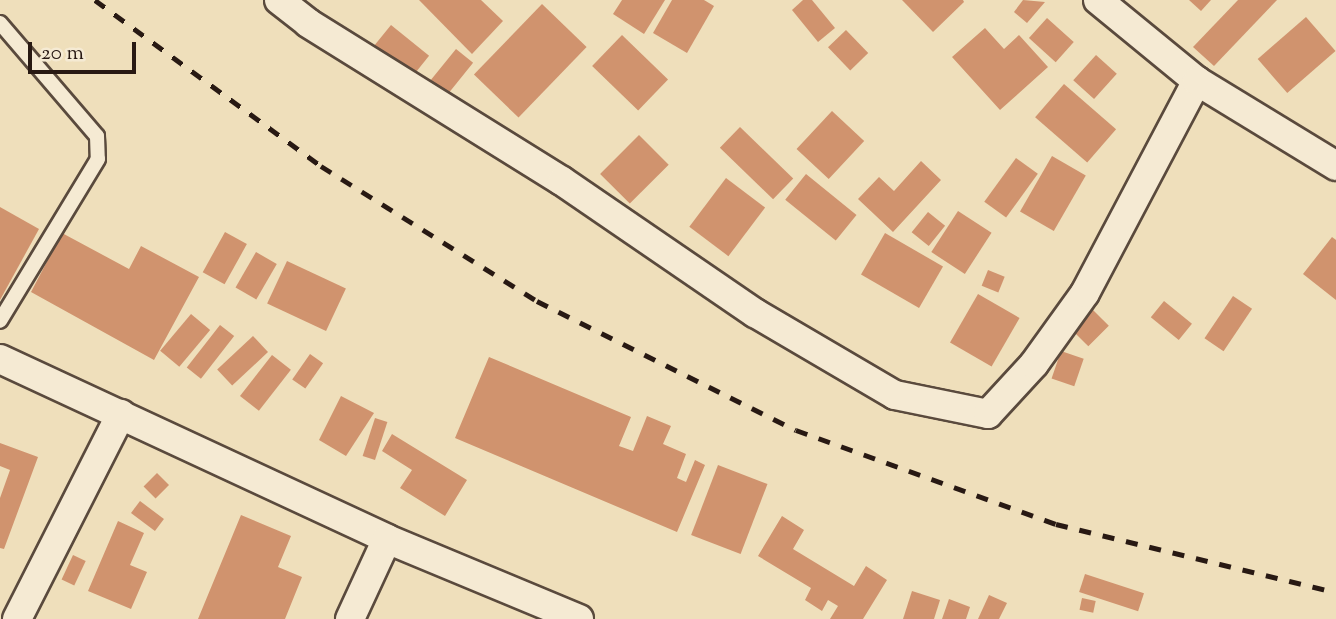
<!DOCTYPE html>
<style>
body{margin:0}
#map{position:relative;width:1336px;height:619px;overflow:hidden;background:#efdfbb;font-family:"Sorts Mill Goudy",serif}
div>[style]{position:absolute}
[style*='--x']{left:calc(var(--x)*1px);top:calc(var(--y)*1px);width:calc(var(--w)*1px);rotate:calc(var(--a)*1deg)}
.building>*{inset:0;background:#d0936e;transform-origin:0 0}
.roads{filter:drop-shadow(2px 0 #5a4a3d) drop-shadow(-2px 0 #5a4a3d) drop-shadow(0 2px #5a4a3d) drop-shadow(0 -2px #5a4a3d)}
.lane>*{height:14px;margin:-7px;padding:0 7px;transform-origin:7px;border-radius:7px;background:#f5ead3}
.street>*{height:28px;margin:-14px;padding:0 14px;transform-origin:14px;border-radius:14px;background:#f5ead3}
.rail>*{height:5px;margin-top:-2.5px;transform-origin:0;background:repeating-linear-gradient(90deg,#281913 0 12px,transparent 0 24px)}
span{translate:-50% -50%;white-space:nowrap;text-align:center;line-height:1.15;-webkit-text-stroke:5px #f5ead3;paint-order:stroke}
.scale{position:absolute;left:28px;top:42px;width:108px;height:32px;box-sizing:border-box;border:4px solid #281913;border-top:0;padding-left:9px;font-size:21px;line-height:24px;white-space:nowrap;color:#281913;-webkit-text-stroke:5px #f5ead3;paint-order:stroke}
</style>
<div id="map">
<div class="building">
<i style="clip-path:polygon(419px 0,481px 0,503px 21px,472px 54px)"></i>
<i style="clip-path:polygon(622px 0,665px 0,644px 34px,613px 14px)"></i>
<i style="clip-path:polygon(672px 0,704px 0,714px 6px,687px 53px,653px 33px)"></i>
<i style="clip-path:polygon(803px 0,812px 0,835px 28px,818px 42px,792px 10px)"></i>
<i style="clip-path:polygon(902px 0,963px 0,964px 2px,933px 32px)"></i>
<i style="clip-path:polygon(1023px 0,1045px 2px,1027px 23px,1014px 12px)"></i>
<i style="clip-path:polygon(1189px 0,1211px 0,1201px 11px)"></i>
<i style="clip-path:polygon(1238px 0,1277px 0,1214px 66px,1193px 47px)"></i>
<i style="left:542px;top:4px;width:62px;height:98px;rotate:44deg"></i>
<i style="left:1306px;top:17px;width:45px;height:64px;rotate:49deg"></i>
<i style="left:1047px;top:18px;width:36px;height:27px;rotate:42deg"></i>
<i style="left:391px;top:25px;width:49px;height:30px;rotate:39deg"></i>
<i style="clip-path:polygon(985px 28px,1004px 49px,1019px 35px,1048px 67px,1000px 110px,952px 57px)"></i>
<i style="left:846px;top:30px;width:32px;height:25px;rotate:46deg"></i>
<i style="left:622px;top:35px;width:64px;height:43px;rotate:44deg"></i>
<i style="left:456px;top:49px;width:22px;height:40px;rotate:39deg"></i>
<i style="left:1096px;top:55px;width:28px;height:34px;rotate:42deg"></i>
<i style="left:1064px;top:84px;width:69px;height:44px;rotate:41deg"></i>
<i style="left:832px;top:111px;width:44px;height:52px;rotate:43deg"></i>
<i style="left:740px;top:127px;width:74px;height:29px;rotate:44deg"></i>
<i style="left:639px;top:135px;width:42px;height:55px;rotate:45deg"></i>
<i style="left:1052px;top:156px;width:39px;height:64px;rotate:30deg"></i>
<i style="left:1016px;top:158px;width:27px;height:54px;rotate:36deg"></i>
<i style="clip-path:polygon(921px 161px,941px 180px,893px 232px,858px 199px,879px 177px,894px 191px)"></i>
<i style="left:806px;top:174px;width:65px;height:33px;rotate:39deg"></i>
<i style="left:726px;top:178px;width:49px;height:61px;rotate:37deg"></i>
<i style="clip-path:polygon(0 207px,39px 229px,0 300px)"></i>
<i style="left:958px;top:211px;width:40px;height:49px;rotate:33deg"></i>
<i style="left:928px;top:212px;width:22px;height:26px;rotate:39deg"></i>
<i style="left:225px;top:232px;width:25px;height:46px;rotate:29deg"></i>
<i style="clip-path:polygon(62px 233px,129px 269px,141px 246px,199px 277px,154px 360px,31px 292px)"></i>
<i style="left:885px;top:233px;width:67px;height:48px;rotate:30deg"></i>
<i style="clip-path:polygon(1332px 237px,1336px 240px,1336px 300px,1303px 274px)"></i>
<i style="left:256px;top:252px;width:24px;height:41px;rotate:30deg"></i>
<i style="left:287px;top:261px;width:65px;height:47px;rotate:25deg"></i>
<i style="left:988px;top:270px;width:18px;height:17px;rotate:22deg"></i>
<i style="left:978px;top:294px;width:48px;height:56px;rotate:30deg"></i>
<i style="left:1233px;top:296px;width:23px;height:51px;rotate:34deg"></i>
<i style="left:1164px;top:301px;width:36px;height:21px;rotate:39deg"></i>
<i style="left:1089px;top:306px;width:28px;height:29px;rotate:45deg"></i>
<i style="left:191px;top:314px;width:25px;height:48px;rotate:40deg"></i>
<i style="left:220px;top:325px;width:18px;height:54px;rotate:38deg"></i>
<i style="left:253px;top:336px;width:22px;height:49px;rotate:47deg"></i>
<i style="left:1061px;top:351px;width:24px;height:29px;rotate:19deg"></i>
<i style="left:310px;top:354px;width:16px;height:31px;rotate:35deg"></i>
<i style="left:272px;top:355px;width:24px;height:52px;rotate:38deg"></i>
<i style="clip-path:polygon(489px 357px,631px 417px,619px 446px,633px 451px,647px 416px,671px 426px,663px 444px,686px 454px,677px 478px,686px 482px,695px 460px,705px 465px,677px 532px,455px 438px)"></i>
<i style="clip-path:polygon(341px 396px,374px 413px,346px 456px,319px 440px)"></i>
<i style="left:375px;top:418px;width:13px;height:40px;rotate:18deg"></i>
<i style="clip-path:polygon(392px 434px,467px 480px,445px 516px,400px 488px,412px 470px,382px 451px)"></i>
<i style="clip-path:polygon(0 443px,38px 457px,4px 549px,0 548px,0 498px,10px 470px,0 466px)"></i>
<i style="left:718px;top:465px;width:53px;height:75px;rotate:21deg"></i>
<i style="left:157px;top:473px;width:17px;height:19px;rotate:45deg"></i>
<i style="left:140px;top:501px;width:30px;height:15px;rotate:37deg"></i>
<i style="clip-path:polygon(241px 515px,291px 536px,278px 567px,302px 577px,285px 619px,198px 619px)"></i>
<i style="clip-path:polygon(782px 516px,804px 530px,793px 549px,854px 586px,866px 566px,887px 580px,863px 619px,830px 619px,838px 606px,828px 600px,822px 611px,805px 600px,811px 588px,758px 556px)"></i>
<i style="clip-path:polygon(118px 521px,144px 533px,130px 565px,147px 572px,131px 609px,88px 591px)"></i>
<i style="left:73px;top:555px;width:14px;height:27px;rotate:25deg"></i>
<i style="left:1085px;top:574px;width:62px;height:19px;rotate:18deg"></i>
<i style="clip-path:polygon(912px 591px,940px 600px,934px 619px,903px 619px)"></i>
<i style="clip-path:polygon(989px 595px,1007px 603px,999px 619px,978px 619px)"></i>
<i style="left:1082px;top:598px;width:14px;height:12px;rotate:12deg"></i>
<i style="clip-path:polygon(949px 599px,970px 607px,966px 619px,942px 619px)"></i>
</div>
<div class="roads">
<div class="lane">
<i style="--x:0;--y:23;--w:149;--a:49.4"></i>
<i style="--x:97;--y:136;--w:23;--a:88"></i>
<i style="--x:98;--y:159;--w:189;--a:121.2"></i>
</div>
<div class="street">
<i style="--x:279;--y:0;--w:37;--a:38"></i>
<i style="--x:308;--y:23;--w:299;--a:31.9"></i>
<i style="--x:562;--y:181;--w:234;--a:34.4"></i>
<i style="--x:755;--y:313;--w:162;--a:30.4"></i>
<i style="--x:895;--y:395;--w:95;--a:11.5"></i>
<i style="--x:988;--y:414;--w:68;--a:-47.4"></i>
<i style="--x:1034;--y:364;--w:87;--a:-54.3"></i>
<i style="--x:1085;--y:293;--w:240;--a:-62.2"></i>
<i style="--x:1098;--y:0;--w:128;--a:39.3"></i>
<i style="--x:1197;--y:81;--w:163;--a:31.4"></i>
<i style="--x:0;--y:359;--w:427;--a:24.9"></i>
<i style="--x:387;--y:539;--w:208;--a:22.6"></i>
<i style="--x:17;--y:619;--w:230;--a:-63.1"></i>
<i style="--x:350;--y:619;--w:88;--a:-65.2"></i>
</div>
</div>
<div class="rail">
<i style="--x:95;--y:0;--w:280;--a:36.3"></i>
<i style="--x:321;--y:166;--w:255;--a:32"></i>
<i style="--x:537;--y:301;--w:289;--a:26.5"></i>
<i style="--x:796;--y:430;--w:276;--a:19.9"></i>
<i style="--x:1056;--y:524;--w:288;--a:13.7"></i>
</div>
<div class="scale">20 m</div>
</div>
